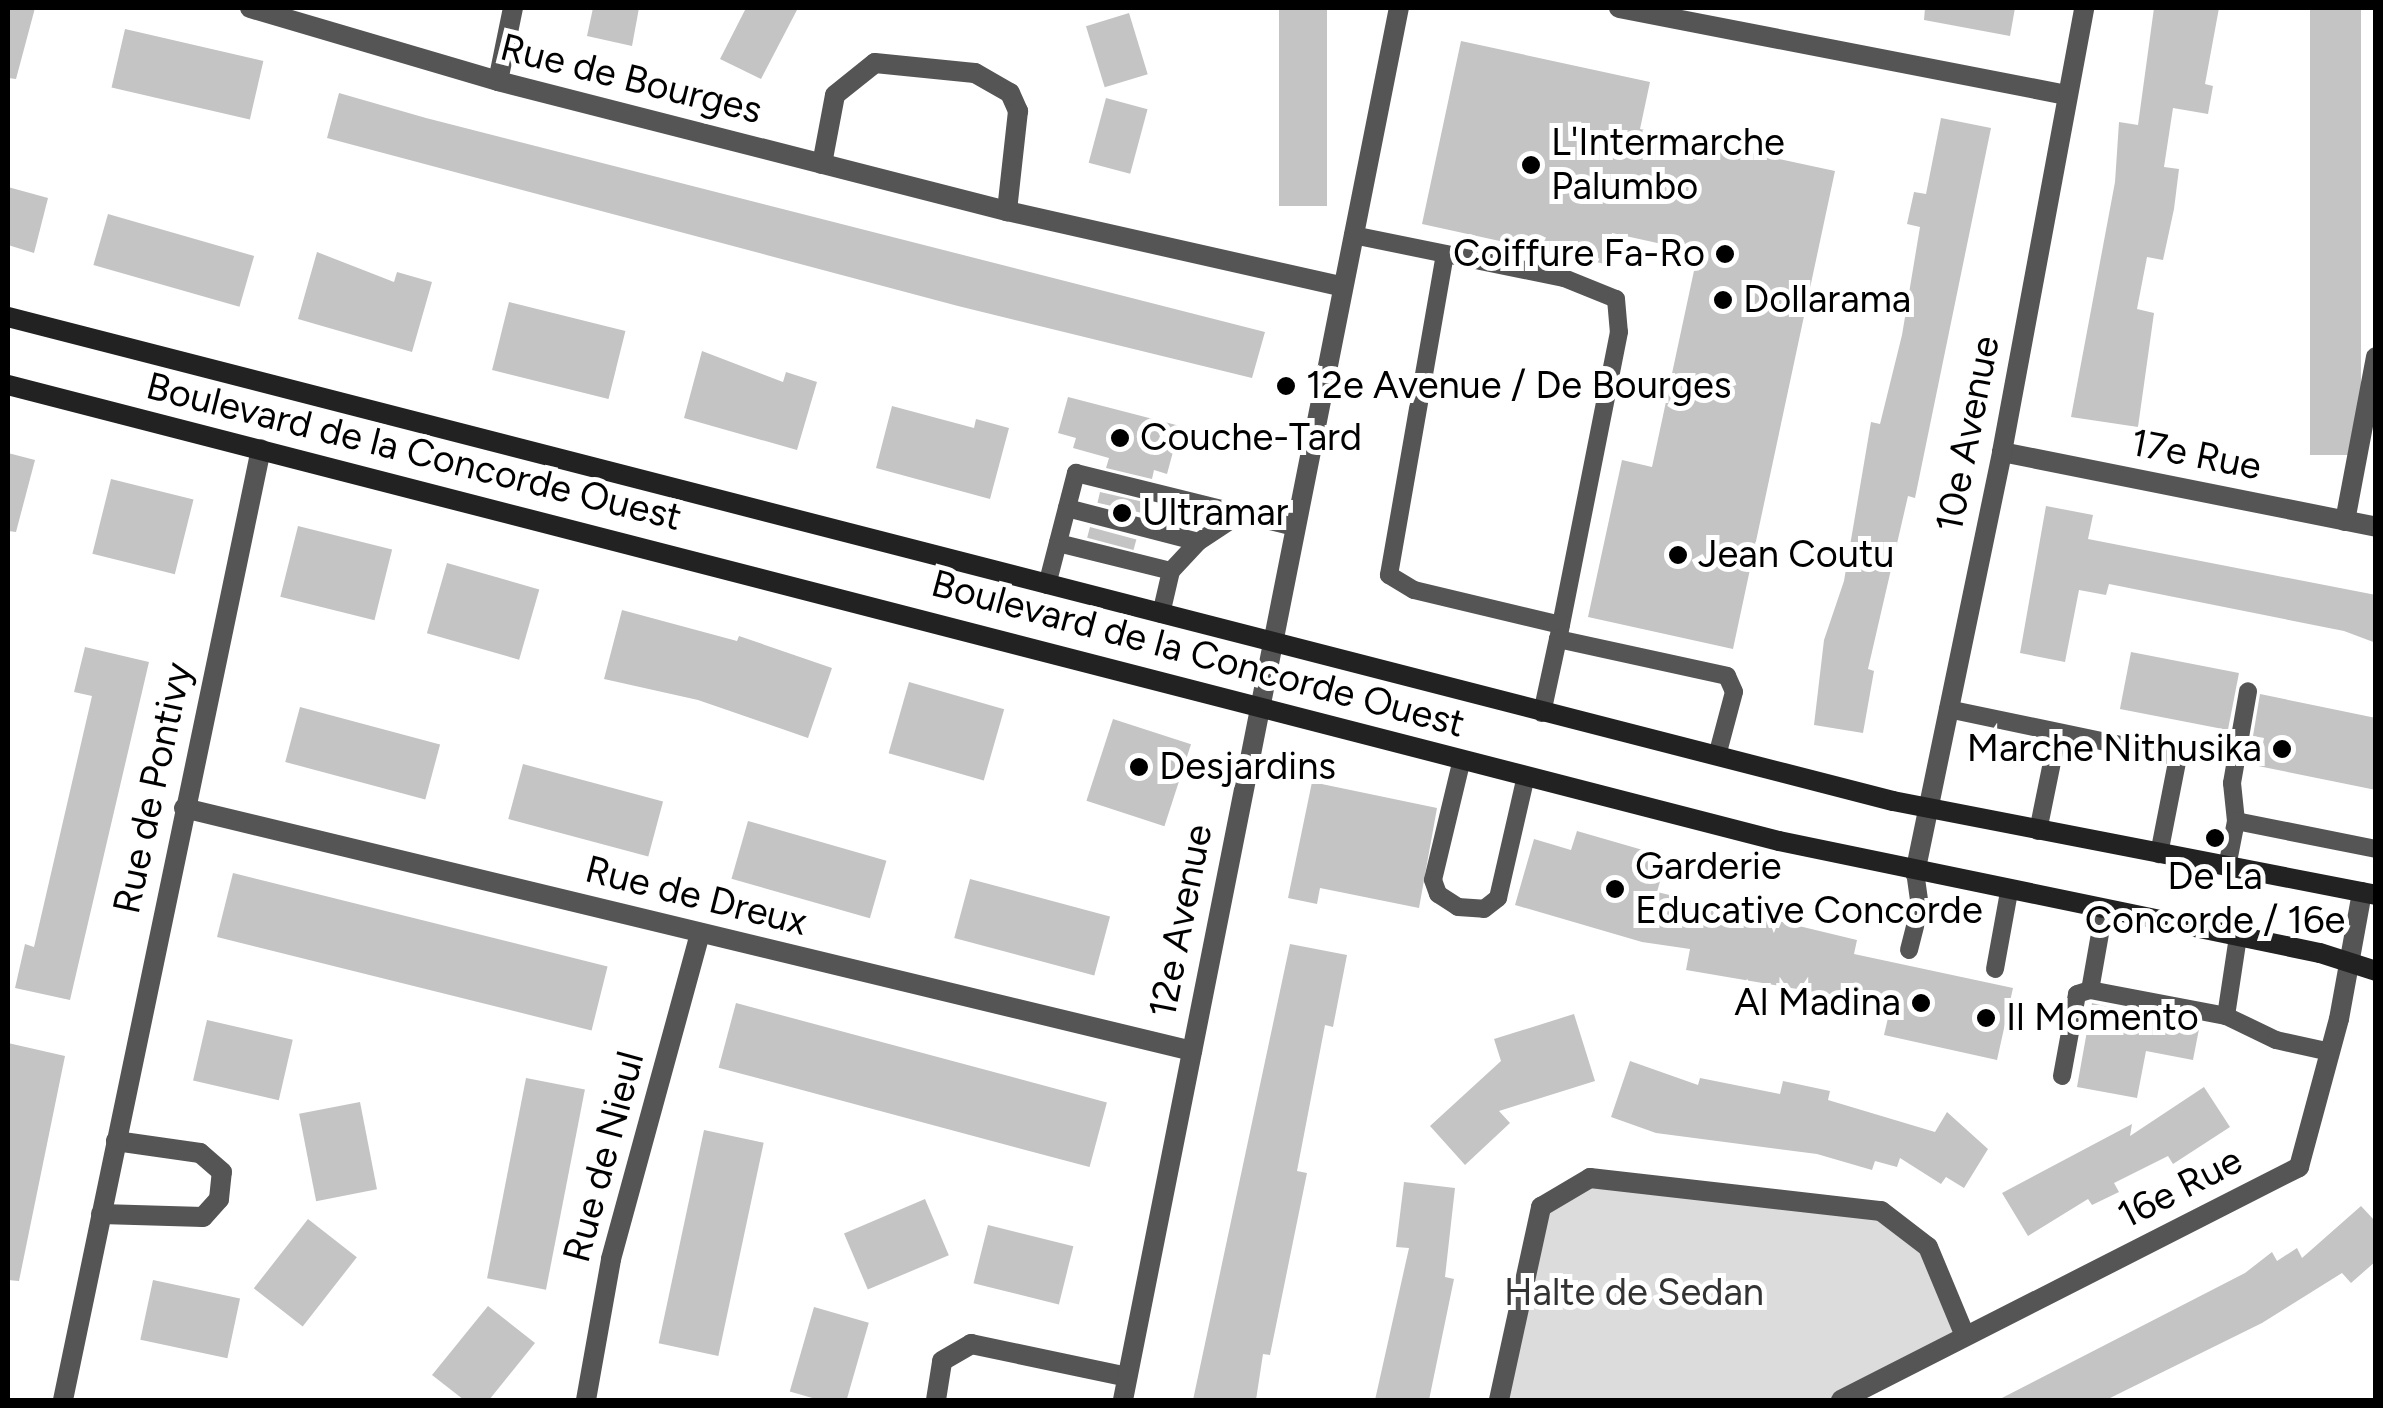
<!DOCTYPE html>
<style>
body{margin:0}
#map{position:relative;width:2383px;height:1408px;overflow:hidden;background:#fff;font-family:Figtree,sans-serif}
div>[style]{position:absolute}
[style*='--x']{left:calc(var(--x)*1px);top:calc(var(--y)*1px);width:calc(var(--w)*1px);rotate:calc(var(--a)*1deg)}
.green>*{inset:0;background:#dcdcdc}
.building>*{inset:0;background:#c4c4c4;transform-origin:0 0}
.lane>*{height:18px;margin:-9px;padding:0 9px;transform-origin:9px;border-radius:9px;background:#555}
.street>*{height:20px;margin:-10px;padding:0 10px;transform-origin:10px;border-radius:10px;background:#555}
.secondary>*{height:20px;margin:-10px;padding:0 10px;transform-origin:10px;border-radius:10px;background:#222}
.dots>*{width:28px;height:28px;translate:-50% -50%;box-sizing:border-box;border:5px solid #fff;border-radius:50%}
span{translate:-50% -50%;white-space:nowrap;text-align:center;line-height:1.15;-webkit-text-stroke:10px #fff;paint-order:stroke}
.street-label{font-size:38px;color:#000}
.poi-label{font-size:38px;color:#000}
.left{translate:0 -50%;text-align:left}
.right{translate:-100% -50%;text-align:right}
.park-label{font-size:38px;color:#333}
.frame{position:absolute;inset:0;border:10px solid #000;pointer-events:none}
</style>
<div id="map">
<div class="green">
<i style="clip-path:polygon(1590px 1178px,1881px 1211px,1928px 1247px,1965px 1336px,1841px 1400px,1499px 1400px,1541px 1207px)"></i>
</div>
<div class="building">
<i style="clip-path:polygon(8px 8px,35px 8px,16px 79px,8px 78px)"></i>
<i style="clip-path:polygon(593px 8px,639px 8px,632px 46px,587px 36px)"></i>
<i style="clip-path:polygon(746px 8px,798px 8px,761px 79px,720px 59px)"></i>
<i style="left:1279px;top:8px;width:48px;height:198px"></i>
<i style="clip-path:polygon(1925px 8px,2015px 8px,2010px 36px,1924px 20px)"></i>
<i style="clip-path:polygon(2154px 8px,2219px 8px,2205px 84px,2213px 86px,2208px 114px,2173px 108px,2164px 167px,2179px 169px,2174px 209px,2163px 260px,2147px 257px,2137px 309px,2154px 313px,2138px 427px,2071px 417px,2115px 182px,2119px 122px,2138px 125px)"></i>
<i style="left:2310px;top:8px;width:51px;height:447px"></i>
<i style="left:1129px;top:13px;width:64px;height:45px;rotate:73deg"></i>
<i style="left:125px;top:29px;width:142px;height:60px;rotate:13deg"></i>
<i style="clip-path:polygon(1461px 41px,1650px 82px,1640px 129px,1835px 171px,1733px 649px,1588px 617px,1622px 460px,1652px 467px,1698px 252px,1612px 233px,1605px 264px,1422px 224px)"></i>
<i style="clip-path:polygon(339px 93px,426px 118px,1265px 332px,1252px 378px,958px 306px,327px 138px)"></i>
<i style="left:1106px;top:98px;width:43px;height:67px;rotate:15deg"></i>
<i style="clip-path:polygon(1941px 118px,1991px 128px,1915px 498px,1908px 496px,1868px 669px,1874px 671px,1863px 733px,1814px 725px,1824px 640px,1844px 581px,1871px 422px,1880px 424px,1902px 335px,1920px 227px,1907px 224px,1914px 192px,1926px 194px)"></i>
<i style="clip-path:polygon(8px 187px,48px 198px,34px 253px,8px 245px)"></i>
<i style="left:108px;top:214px;width:152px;height:53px;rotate:16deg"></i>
<i style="clip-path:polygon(317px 252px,394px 282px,397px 272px,432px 282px,412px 352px,298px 319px)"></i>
<i style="left:509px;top:302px;width:120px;height:70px;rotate:14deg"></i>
<i style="clip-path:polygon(702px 351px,783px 382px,786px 372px,817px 382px,797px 450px,684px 418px)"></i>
<i style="clip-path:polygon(1068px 397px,1180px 426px,1167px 474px,1154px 470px,1152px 479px,1106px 468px,1109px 458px,1073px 448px,1076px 438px,1058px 433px)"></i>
<i style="clip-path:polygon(892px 406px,974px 428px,976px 419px,1009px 428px,990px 499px,876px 468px)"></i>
<i style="clip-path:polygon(8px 453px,35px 460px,16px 532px,8px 531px)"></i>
<i style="left:111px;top:479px;width:85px;height:77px;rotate:14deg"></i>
<i style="left:1100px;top:492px;width:47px;height:11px;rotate:13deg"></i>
<i style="clip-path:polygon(2046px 506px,2093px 515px,2088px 539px,2376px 595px,2376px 643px,2344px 631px,2109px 584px,2106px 595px,2079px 590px,2065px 662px,2020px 653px)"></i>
<i style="left:298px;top:526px;width:97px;height:73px;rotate:14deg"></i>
<i style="left:1090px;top:527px;width:48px;height:11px;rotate:15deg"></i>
<i style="left:447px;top:563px;width:96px;height:73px;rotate:16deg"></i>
<i style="clip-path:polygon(622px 610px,737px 641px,739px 636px,832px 668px,808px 738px,698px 700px,604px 679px)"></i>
<i style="clip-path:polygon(85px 647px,149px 662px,70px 1000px,15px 988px,25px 944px,34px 947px,92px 696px,74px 692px)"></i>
<i style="left:2131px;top:652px;width:110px;height:58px;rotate:11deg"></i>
<i style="left:909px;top:682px;width:99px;height:74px;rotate:16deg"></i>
<i style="clip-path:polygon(2260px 694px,2376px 718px,2376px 790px,2258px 766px,2264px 738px,2253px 736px)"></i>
<i style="left:300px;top:707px;width:145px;height:57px;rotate:15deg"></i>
<i style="left:1113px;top:719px;width:82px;height:86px;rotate:18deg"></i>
<i style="left:523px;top:764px;width:145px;height:57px;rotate:15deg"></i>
<i style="clip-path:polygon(1312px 782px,1437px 808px,1419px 908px,1320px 888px,1317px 904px,1288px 898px)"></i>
<i style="left:748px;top:821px;width:144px;height:60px;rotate:16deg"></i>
<i style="clip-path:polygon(1577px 831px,1667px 857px,1657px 892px,1857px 940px,1854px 954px,2013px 988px,1997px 1060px,1884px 1035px,1891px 1005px,1686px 970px,1690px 949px,1642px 942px,1515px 905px,1534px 839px,1571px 850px)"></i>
<i style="left:233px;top:873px;width:386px;height:66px;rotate:14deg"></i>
<i style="left:970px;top:879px;width:145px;height:61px;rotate:15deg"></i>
<i style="clip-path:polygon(1290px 944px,1347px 955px,1333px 1027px,1325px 1025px,1297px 1171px,1307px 1173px,1270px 1355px,1263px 1354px,1256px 1400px,1193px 1400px)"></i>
<i style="left:736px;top:1003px;width:384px;height:67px;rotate:15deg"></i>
<i style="clip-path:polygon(2092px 1003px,2199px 1029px,2193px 1060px,2146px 1051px,2137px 1098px,2077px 1087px)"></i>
<i style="clip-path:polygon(1574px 1014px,1595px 1081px,1499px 1111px,1510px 1123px,1465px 1165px,1430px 1126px,1501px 1061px,1494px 1039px)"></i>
<i style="left:207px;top:1020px;width:88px;height:62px;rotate:13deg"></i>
<i style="clip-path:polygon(8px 1043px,65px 1056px,19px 1281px,8px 1280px)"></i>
<i style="clip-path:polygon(1630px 1061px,1698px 1085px,1700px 1078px,1780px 1094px,1783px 1081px,1830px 1091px,1828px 1100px,1935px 1132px,1947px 1112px,1988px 1149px,1964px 1188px,1946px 1177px,1941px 1184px,1900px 1158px,1897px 1167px,1875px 1161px,1872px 1170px,1817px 1154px,1656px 1133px,1611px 1117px)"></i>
<i style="left:526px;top:1078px;width:60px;height:204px;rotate:11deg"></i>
<i style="clip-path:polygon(2204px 1087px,2230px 1127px,2173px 1164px,2168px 1156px,2114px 1183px,2119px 1192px,2092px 1205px,2088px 1199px,2028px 1236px,2002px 1193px,2132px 1124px,2130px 1136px)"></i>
<i style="left:360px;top:1102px;width:89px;height:62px;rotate:79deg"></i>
<i style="left:704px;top:1130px;width:61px;height:218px;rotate:12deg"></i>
<i style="clip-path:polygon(1404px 1182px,1455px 1188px,1445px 1277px,1454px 1279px,1429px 1400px,1375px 1400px,1409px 1248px,1396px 1247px)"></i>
<i style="left:925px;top:1199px;width:61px;height:88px;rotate:67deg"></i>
<i style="clip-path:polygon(2361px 1206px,2376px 1222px,2376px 1261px,2351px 1283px,2342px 1273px,2262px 1323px,2106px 1400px,1998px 1400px,2245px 1273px,2272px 1252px,2277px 1261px,2297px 1248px,2302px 1258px)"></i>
<i style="left:308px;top:1219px;width:62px;height:88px;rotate:38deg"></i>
<i style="left:988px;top:1225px;width:88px;height:60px;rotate:14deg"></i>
<i style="left:153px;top:1280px;width:89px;height:61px;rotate:12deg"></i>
<i style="clip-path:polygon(488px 1306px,535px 1343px,489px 1400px,464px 1400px,432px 1375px)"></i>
<i style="left:814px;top:1307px;width:57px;height:88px;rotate:16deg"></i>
</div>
<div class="lane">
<i style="--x:1353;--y:235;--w:215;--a:11.5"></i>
<i style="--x:1564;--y:278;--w:56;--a:22"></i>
<i style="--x:1616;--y:299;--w:33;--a:85"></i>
<i style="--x:1619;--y:332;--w:313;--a:101.2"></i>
<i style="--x:1558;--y:639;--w:173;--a:12.3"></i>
<i style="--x:1727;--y:676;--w:17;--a:66"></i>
<i style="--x:1734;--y:692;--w:66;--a:104.9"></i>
<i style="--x:1445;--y:254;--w:326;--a:99.9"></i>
<i style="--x:1389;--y:575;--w:29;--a:31"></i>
<i style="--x:1414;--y:590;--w:151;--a:13.4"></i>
<i style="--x:1067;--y:508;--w:135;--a:14.5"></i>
<i style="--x:1058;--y:543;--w:116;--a:13.9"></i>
<i style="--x:1047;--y:585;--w:116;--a:-75.5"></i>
<i style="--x:1076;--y:473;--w:226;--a:13.9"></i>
<i style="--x:1161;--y:614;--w:44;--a:-76.9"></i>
<i style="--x:1171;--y:571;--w:40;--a:-47"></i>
<i style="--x:1198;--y:542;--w:49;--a:-33.4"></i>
<i style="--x:1948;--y:709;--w:235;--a:11.8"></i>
<i style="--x:2178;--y:757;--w:99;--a:101.1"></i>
<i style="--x:1542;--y:713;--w:76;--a:-77.8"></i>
<i style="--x:1462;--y:759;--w:124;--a:103.5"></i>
<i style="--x:1433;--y:880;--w:15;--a:70"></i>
<i style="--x:1438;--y:894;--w:24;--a:33"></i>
<i style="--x:1458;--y:907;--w:26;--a:4"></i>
<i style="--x:1484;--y:909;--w:18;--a:-38"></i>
<i style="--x:1498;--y:898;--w:125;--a:-77.1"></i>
<i style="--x:2236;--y:821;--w:38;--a:-96"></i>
<i style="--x:2232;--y:783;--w:93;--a:-80.1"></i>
<i style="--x:2038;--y:831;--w:100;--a:-78.5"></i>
<i style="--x:2227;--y:867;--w:47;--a:-78.9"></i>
<i style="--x:2236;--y:821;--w:143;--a:11.3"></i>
<i style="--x:2104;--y:911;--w:80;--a:100"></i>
<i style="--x:2090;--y:990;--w:138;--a:10.8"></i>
<i style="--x:2226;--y:1016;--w:55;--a:25.6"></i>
<i style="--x:2276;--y:1040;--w:55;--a:12.5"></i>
<i style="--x:1909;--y:950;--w:44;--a:-75.7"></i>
<i style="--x:1920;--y:907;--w:34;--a:-98"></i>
<i style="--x:1995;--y:969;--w:78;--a:-79.7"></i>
<i style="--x:2226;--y:1016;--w:80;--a:-81.4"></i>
<i style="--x:2062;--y:1076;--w:83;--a:-79.6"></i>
<i style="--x:2077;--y:994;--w:14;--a:-17"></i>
</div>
<div class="street">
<i style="--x:250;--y:8;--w:259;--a:16.4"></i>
<i style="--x:498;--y:81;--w:525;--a:14.33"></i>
<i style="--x:1007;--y:211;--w:344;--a:12.7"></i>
<i style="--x:1619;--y:8;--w:455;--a:11"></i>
<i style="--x:498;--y:81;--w:75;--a:-78.4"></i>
<i style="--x:822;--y:164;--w:70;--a:-79.3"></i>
<i style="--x:835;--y:95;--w:51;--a:-38.7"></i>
<i style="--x:875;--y:63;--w:100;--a:5.7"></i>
<i style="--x:975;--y:73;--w:40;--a:29.7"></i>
<i style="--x:1010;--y:93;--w:20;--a:66"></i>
<i style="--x:1018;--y:111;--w:101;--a:96.3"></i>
<i style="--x:2002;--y:452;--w:381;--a:11.3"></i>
<i style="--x:2345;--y:521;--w:167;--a:-79.3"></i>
<i style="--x:184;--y:808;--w:1037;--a:13.55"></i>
<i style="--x:1915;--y:873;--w:430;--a:-78.3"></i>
<i style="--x:2002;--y:452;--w:452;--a:-79.5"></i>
<i style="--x:101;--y:1214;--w:102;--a:1.7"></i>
<i style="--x:203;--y:1217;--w:24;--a:-48"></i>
<i style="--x:219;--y:1199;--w:27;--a:-84"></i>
<i style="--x:222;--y:1172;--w:29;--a:-139"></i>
<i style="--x:200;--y:1153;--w:85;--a:-171.9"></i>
<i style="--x:63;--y:1400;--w:971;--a:-78.24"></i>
<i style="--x:586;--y:1400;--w:143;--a:-79.9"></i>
<i style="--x:611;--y:1259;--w:338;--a:-74.7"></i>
<i style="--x:936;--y:1400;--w:39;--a:-81"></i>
<i style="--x:942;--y:1361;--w:34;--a:-30"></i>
<i style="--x:971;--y:1344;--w:159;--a:11.9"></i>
<i style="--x:1123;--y:1400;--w:1419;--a:-78.79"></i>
<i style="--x:1499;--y:1400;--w:198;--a:-77.7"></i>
<i style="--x:1541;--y:1207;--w:57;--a:-30.6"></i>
<i style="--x:1590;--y:1178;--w:293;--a:6.5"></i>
<i style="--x:1881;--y:1211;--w:59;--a:37.5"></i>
<i style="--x:1928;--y:1247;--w:96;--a:67.4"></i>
<i style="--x:1841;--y:1400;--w:514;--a:-26.96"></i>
<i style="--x:2299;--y:1167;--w:153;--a:-74.9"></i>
<i style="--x:2339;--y:1019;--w:129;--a:-79.7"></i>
</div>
<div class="secondary">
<i style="--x:8;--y:317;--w:1946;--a:14.4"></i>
<i style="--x:1893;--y:801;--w:492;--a:11"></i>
<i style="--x:8;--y:385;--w:1829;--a:14.44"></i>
<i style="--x:1779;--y:841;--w:552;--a:11.7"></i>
<i style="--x:2320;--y:953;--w:59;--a:17.8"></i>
</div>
<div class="dots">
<i style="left:1531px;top:165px;background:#000"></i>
<i style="left:1725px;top:254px;background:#000"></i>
<i style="left:1723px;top:300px;background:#000"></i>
<i style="left:1286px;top:386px;background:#000"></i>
<i style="left:1120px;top:438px;background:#000"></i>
<i style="left:1122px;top:513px;background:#000"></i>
<i style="left:1678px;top:555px;background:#000"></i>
<i style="left:2282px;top:749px;background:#000"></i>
<i style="left:1139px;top:767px;background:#000"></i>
<i style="left:2215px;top:838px;background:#000"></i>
<i style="left:1615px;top:889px;background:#000"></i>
<i style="left:1921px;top:1003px;background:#000"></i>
<i style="left:1986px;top:1018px;background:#000"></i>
</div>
<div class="street-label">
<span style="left:631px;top:79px;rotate:14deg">Rue de Bourges</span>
<span style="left:1968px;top:434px;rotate:-79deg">10e Avenue</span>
<span style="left:414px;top:452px;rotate:14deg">Boulevard de la Concorde Ouest</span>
<span style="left:2196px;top:455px;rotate:11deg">17e Rue</span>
<span style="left:1198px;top:654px;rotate:15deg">Boulevard de la Concorde Ouest</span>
<span style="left:153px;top:788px;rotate:-78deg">Rue de Pontivy</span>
<span style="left:696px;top:896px;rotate:14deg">Rue de Dreux</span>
<span style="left:1181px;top:921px;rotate:-79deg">12e Avenue</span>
<span style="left:604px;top:1157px;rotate:-75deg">Rue de Nieul</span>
<span style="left:2180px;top:1188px;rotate:-27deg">16e Rue</span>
</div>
<div class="poi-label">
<span class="left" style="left:1551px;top:165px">L'Intermarche<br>Palumbo</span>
<span class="right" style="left:1705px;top:254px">Coiffure Fa-Ro</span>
<span class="left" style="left:1743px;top:300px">Dollarama</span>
<span class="left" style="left:1306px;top:386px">12e Avenue / De Bourges</span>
<span class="left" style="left:1140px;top:438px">Couche-Tard</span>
<span class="left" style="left:1142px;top:513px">Ultramar</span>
<span class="left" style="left:1698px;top:555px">Jean Coutu</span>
<span class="right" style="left:2262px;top:749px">Marche Nithusika</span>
<span class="left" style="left:1159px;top:767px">Desjardins</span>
<span class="left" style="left:1635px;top:889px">Garderie<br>Educative Concorde</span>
<span style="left:2215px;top:899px">De La<br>Concorde / 16e</span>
<span class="right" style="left:1901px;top:1003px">Al Madina</span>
<span class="left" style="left:2006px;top:1018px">Il Momento</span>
</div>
<div class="park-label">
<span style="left:1634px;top:1293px">Halte de Sedan</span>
</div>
<div class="frame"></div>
</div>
